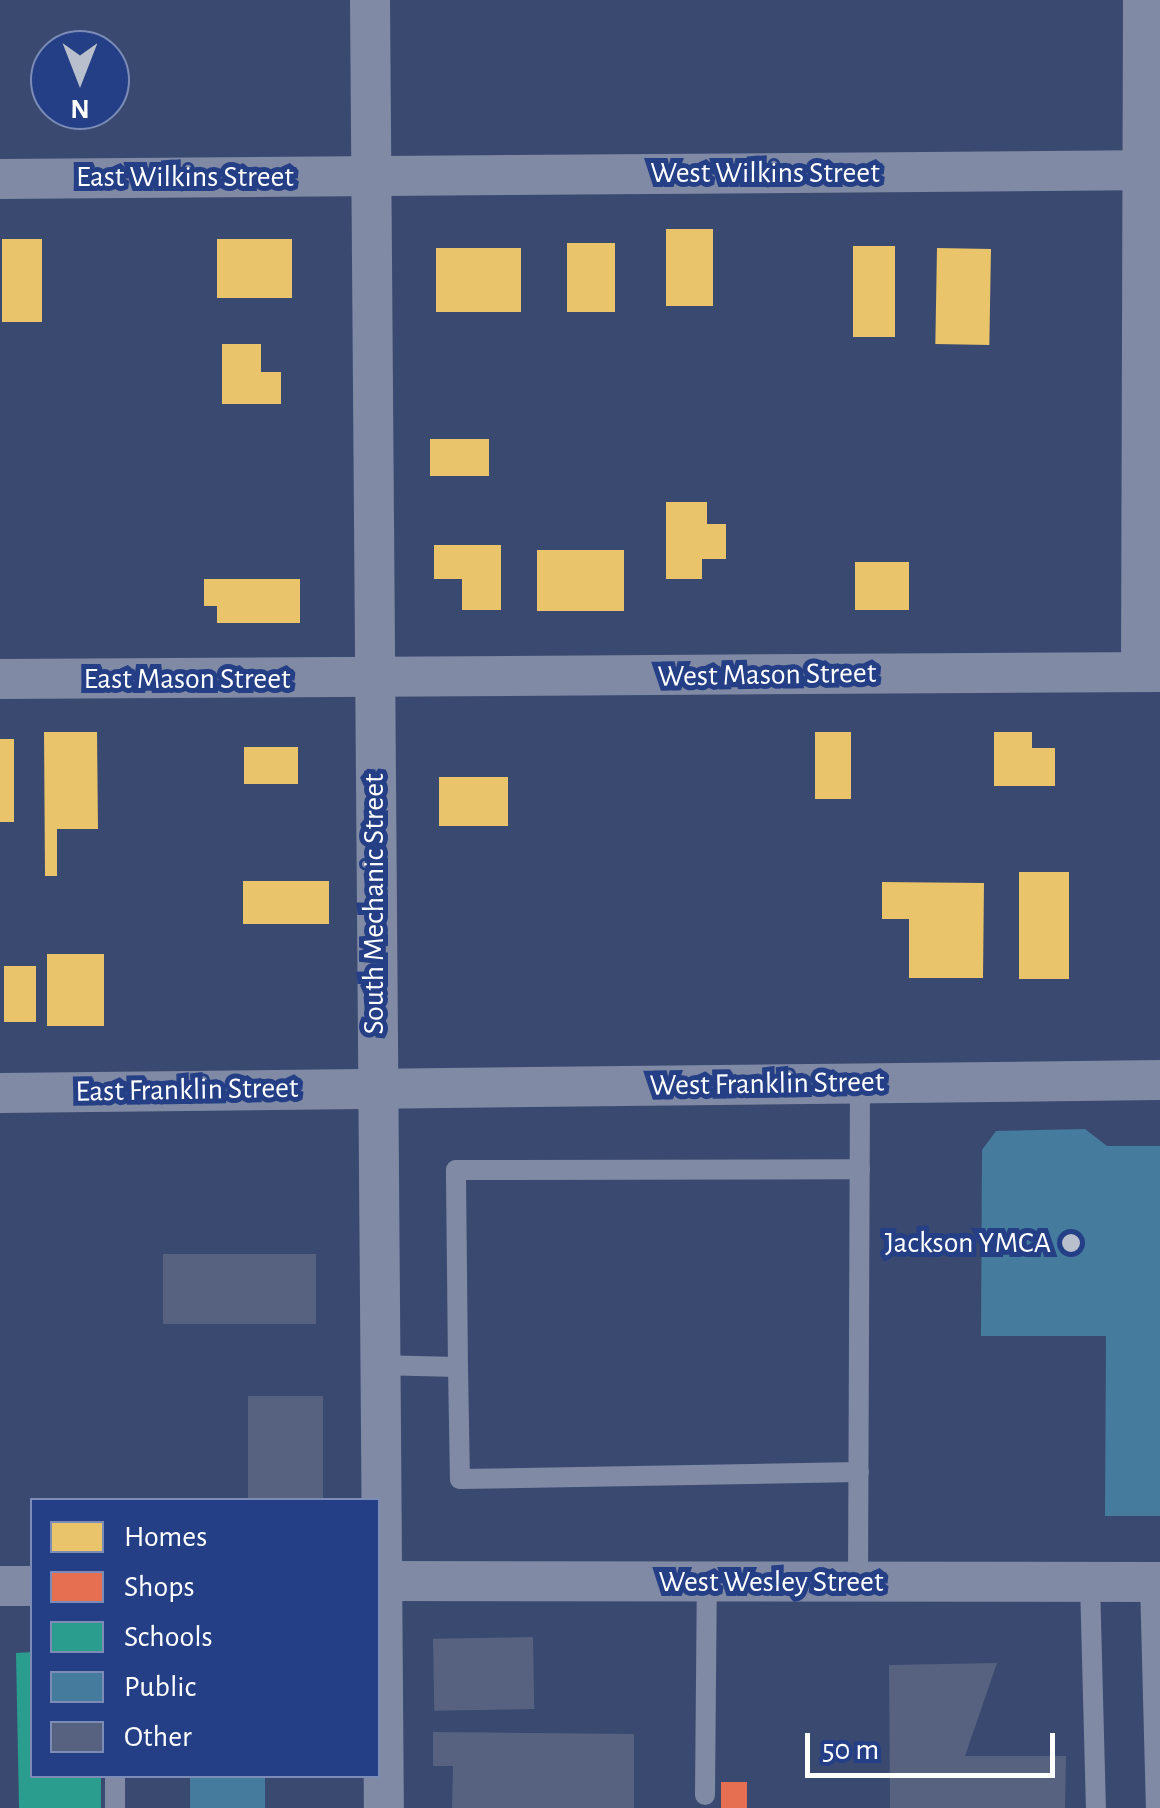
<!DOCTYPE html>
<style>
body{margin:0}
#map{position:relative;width:1160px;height:1808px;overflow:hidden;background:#3a496f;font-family:"Alegreya Sans",sans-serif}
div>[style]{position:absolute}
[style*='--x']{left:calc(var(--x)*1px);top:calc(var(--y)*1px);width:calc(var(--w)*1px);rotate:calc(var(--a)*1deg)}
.homes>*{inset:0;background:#e9c46a;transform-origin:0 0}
.shops>*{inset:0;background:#e76f51;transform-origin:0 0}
.schools>*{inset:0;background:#2a9d8f}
.public>*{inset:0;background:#457b9d;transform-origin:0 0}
.building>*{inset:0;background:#566280;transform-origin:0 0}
.lane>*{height:20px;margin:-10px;padding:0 10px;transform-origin:10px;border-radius:10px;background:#808aa5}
.street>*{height:40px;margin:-20px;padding:0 20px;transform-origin:20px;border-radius:20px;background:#808aa5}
.dots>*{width:28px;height:28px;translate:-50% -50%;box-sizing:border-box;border:5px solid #243f85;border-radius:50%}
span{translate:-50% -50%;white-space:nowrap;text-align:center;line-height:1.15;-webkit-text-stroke:10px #243f85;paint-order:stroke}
.street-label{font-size:30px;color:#fff}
.poi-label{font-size:30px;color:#fff}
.right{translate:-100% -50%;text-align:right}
.legend{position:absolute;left:30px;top:1498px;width:350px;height:280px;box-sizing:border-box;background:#243f85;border:2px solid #7c8cb6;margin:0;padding:12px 18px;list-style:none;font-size:30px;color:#fff}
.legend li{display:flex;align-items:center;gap:20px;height:50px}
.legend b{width:50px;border:2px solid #7c8cb6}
.north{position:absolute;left:30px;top:30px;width:100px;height:100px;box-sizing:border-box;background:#243f85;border:2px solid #7c8cb6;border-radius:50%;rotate:180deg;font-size:28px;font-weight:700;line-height:40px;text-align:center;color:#fff}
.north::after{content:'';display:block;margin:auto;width:35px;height:45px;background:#babfcd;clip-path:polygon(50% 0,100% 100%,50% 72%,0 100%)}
.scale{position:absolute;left:805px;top:1733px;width:250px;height:45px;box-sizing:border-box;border:5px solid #fff;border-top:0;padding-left:12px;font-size:30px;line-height:35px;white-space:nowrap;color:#fff;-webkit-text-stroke:8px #243f85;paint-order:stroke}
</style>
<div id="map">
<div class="homes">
<i style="left:666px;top:229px;width:47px;height:77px"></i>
<i style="left:2px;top:239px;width:40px;height:83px"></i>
<i style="left:217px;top:239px;width:75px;height:59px"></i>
<i style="left:567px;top:243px;width:48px;height:69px"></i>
<i style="left:853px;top:246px;width:42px;height:91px"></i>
<i style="left:436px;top:248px;width:85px;height:64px"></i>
<i style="left:937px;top:248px;width:54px;height:96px;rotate:1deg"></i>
<i style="clip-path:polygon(222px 344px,261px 344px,261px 372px,281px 372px,281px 404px,222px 404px)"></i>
<i style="left:430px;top:439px;width:59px;height:37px"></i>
<i style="clip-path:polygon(666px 502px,707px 502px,707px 524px,726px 524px,726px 559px,702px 559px,702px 579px,666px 579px)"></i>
<i style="clip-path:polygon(434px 545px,501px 545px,501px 610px,462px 610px,462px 579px,434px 579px)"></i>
<i style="left:537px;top:550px;width:87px;height:61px"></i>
<i style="left:855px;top:562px;width:54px;height:48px"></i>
<i style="clip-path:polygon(204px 579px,300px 579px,300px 623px,217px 623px,217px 606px,204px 606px)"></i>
<i style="clip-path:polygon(44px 732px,97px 732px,98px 829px,57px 829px,57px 876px,45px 876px)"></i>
<i style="left:815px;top:732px;width:36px;height:67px"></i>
<i style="clip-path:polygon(994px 732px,1032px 732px,1032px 748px,1055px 748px,1055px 786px,994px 786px)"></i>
<i style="left:0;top:739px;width:14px;height:83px"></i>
<i style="left:244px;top:747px;width:54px;height:37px"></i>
<i style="left:439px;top:777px;width:69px;height:49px"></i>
<i style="left:1019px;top:872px;width:50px;height:107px"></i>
<i style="left:243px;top:881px;width:86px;height:43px"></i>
<i style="clip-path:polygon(882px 882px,984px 883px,983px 978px,909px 978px,909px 919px,882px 919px)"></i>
<i style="left:47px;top:954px;width:57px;height:72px"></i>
<i style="left:4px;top:966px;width:32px;height:56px"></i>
</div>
<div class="shops">
<i style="left:721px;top:1782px;width:26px;height:26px"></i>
</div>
<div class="schools">
<i style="clip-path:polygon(32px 1652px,32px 1776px,101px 1776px,101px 1808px,19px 1808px,16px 1653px)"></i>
</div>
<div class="public">
<i style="clip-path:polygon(1085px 1129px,1107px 1146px,1160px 1146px,1160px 1516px,1105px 1516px,1106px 1336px,981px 1336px,982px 1150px,996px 1131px)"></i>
<i style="left:190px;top:1776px;width:75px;height:32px"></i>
</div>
<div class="building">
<i style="left:163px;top:1254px;width:153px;height:70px"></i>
<i style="left:248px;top:1396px;width:75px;height:104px"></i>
<i style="left:533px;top:1637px;width:72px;height:100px;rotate:89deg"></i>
<i style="clip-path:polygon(997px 1663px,965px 1756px,1066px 1756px,1065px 1808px,890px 1808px,889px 1665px)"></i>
<i style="clip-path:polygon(433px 1732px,634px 1734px,634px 1808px,452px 1808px,453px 1766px,433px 1766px)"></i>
</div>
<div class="lane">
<i style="--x:376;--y:1365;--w:82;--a:1.4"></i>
<i style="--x:458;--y:1367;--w:197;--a:-90.6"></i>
<i style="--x:456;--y:1170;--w:404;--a:-0.1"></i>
<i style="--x:458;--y:1367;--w:112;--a:89"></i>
<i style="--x:460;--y:1479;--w:399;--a:-1"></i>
<i style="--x:1090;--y:1582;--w:226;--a:88.5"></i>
<i style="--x:1150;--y:1582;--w:226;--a:88.5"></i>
<i style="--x:858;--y:1584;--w:501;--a:-89.77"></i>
<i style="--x:705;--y:1795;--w:214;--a:-89.5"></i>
<i style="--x:115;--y:1808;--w:32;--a:-90"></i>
</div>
<div class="street">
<i style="--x:370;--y:0;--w:1808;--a:89.56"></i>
<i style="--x:0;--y:179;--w:1160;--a:-0.44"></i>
<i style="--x:1141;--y:672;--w:672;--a:-89.83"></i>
<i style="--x:0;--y:679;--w:1160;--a:-0.35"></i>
<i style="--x:0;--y:1093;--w:1160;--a:-0.64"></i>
<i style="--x:378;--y:1581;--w:782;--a:0.07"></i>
<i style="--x:0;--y:1586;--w:32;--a:0"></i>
</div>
<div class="dots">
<i style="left:1071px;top:1243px;background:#babfcd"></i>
</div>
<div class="street-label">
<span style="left:765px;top:173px">West Wilkins Street</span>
<span style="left:185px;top:177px">East Wilkins Street</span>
<span style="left:767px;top:675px;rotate:-1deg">West Mason Street</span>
<span style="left:187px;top:679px">East Mason Street</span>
<span style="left:374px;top:904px;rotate:-90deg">South Mechanic Street</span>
<span style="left:767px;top:1084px;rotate:-1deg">West Franklin Street</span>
<span style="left:187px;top:1090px;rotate:-1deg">East Franklin Street</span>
<span style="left:771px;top:1582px">West Wesley Street</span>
</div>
<div class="poi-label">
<span class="right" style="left:1051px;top:1243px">Jackson YMCA</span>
</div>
<ul class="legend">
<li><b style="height:28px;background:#e9c46a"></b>Homes</li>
<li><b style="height:28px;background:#e76f51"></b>Shops</li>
<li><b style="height:28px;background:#2a9d8f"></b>Schools</li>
<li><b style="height:28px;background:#457b9d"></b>Public</li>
<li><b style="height:28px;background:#566280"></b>Other</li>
</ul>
<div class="north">N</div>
<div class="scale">50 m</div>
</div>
